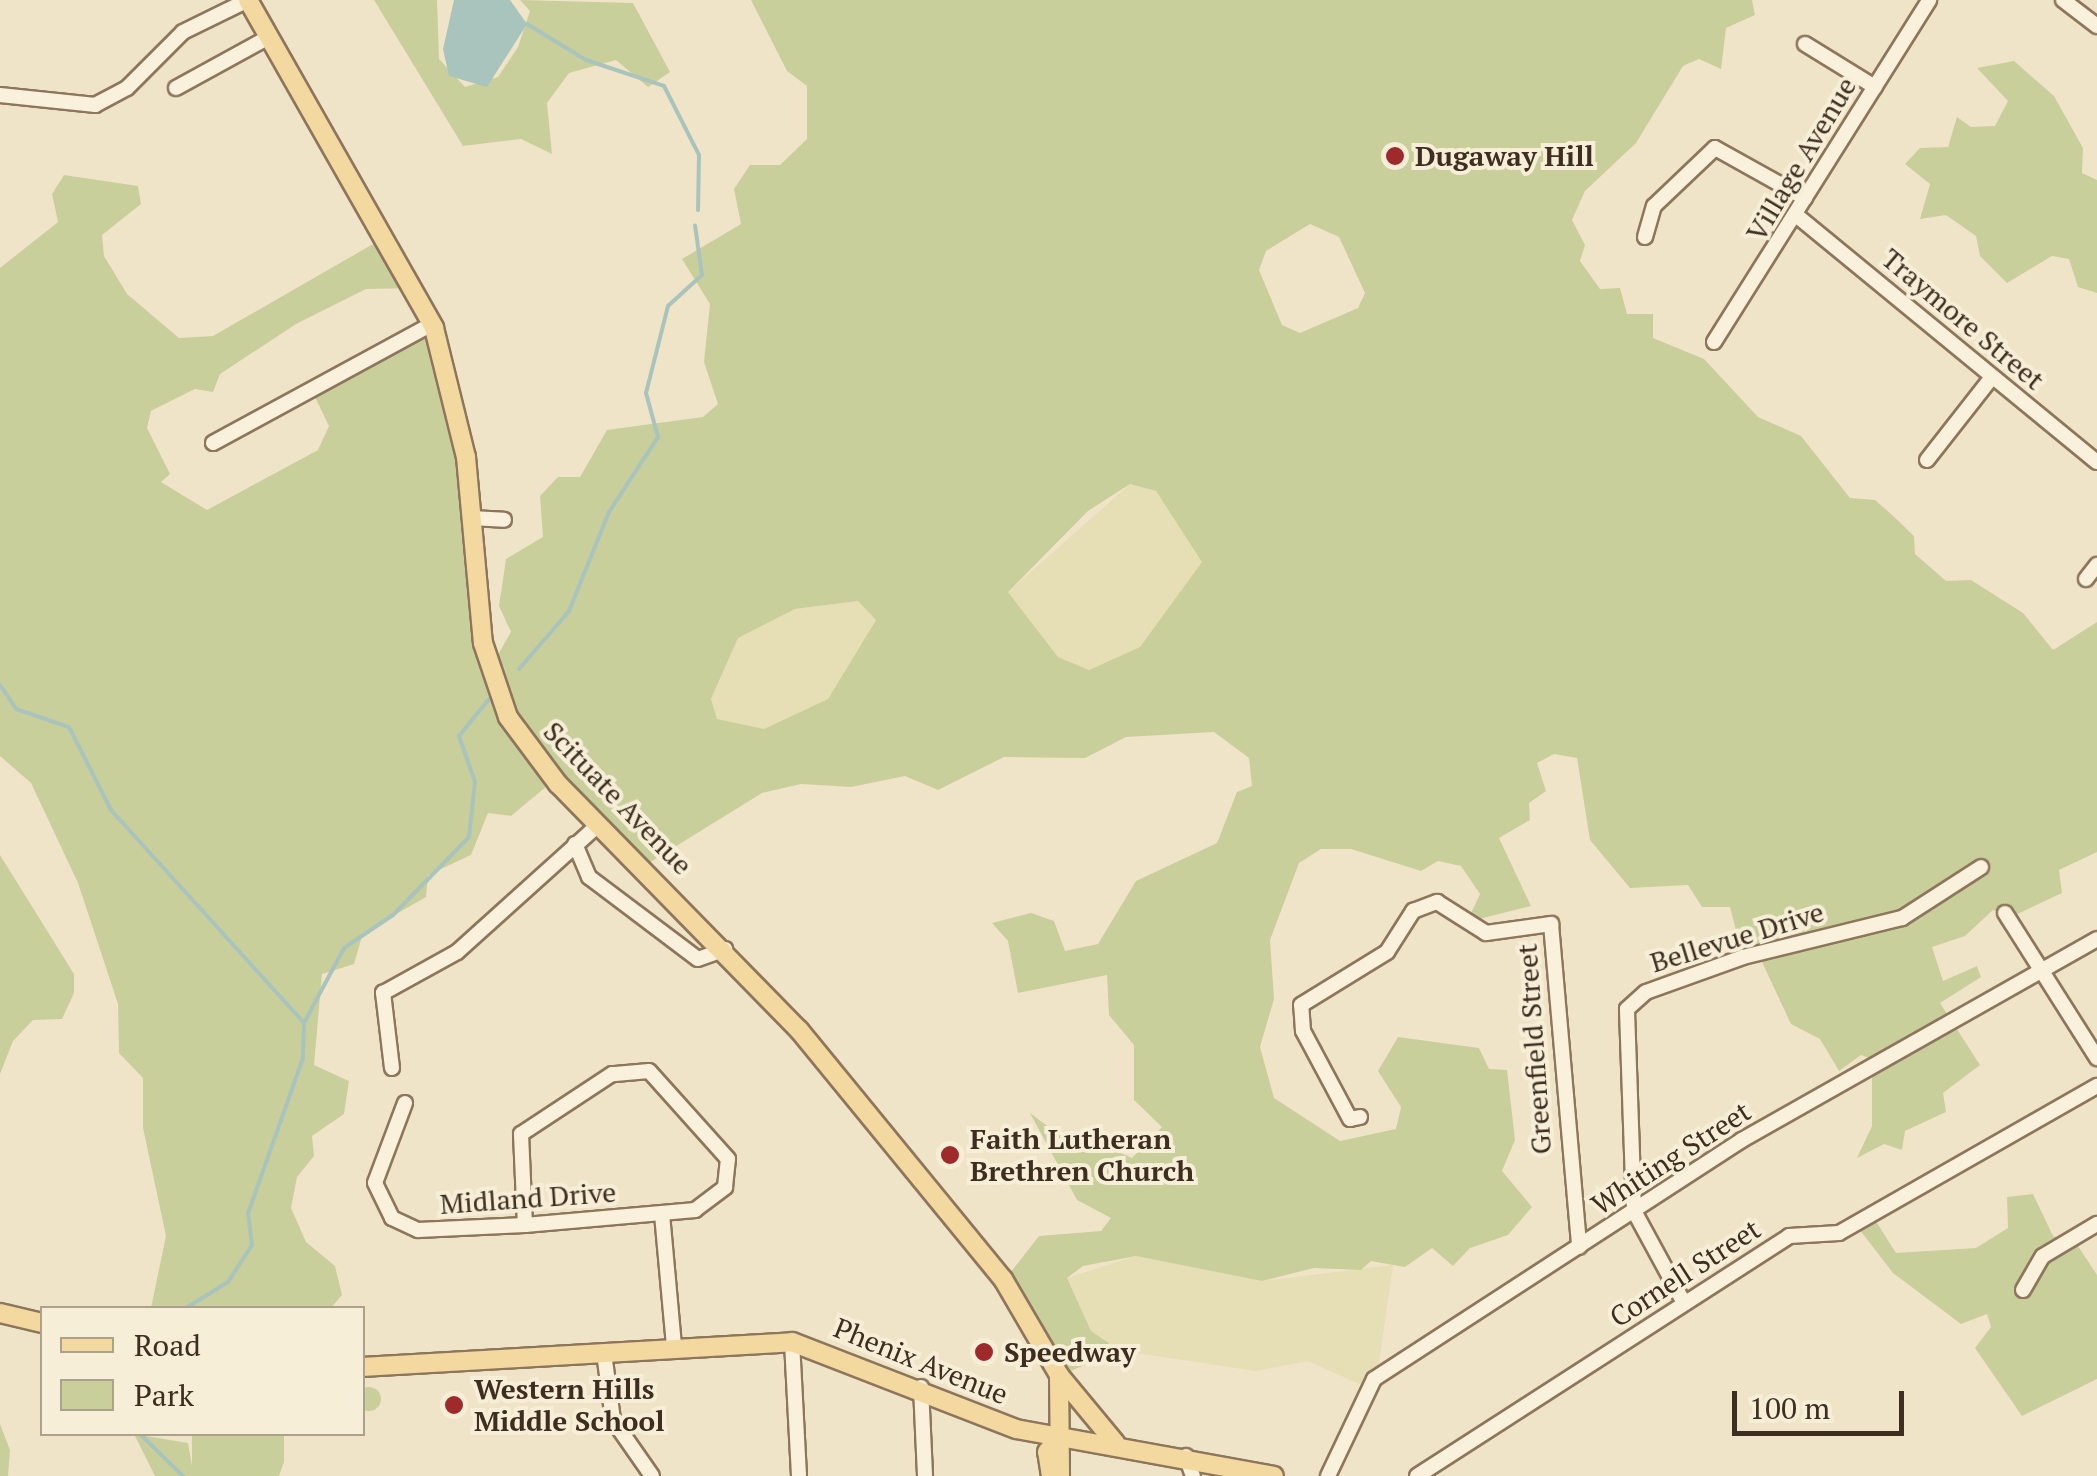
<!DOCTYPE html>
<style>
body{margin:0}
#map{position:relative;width:2097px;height:1476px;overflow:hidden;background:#f0e4c8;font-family:"PT Serif",serif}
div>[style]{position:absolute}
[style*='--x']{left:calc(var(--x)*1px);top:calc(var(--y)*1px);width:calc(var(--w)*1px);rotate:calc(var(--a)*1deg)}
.farmland>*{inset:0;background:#e6deb5}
.green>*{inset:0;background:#c9cf9b}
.round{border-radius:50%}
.water>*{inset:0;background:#a9c4bc}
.stream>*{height:4px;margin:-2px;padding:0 2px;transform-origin:2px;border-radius:2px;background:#a9c4bc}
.roads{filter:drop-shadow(2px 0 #8d765c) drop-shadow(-2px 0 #8d765c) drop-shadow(0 2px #8d765c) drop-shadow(0 -2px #8d765c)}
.minor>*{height:14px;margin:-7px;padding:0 7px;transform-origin:7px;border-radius:7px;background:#faf1dc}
.major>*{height:18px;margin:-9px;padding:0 9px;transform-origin:9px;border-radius:9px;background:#f3d9a0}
.dots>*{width:28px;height:28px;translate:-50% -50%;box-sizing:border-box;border:5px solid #f7eed8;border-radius:50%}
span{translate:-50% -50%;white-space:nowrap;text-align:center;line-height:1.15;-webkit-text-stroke:8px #f7eed8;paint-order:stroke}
.poi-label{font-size:28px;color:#3d2e20;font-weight:700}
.left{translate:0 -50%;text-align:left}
.street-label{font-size:28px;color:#3d2e20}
.legend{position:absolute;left:40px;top:1306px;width:325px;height:130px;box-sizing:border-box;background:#f7eed8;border:2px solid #ada18e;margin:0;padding:12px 18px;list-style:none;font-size:30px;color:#3d2e20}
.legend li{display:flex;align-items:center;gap:20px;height:50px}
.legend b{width:50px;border:2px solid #ada18e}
.scale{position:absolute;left:1732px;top:1391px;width:172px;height:45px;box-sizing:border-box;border:5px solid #3d2e20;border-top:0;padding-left:12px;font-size:30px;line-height:35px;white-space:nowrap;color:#3d2e20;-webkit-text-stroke:8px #f7eed8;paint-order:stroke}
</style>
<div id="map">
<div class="farmland">
<i style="clip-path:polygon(1130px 484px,1156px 491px,1203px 562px,1140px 647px,1089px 670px,1058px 657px,1008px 592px)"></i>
<i style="clip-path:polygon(858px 601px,876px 620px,828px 699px,764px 729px,717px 720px,711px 699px,738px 638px,795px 609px)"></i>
<i style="clip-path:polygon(1136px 1256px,1262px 1281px,1393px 1265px,1377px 1377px,1368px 1388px,1308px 1361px,1256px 1371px,1122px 1351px,1091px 1331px,1067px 1278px)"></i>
</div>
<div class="green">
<i style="clip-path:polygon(374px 0,437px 0,439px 59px,465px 87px,498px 77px,518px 47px,530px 11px,520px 0,633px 3px,670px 72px,648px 87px,616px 60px,569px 73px,547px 103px,552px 154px,521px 139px,463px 146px)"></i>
<i style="clip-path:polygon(evenodd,751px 0,1752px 0,1755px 15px,1726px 28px,1721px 69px,1699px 59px,1683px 66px,1636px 143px,1585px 191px,1572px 220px,1585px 245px,1580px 261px,1600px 289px,1620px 288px,1627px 314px,1653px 314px,1653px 338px,1704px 359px,1758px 417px,1801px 436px,1850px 498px,1875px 500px,1891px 514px,1914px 536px,1915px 554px,1946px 581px,1971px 580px,2023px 613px,2053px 650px,2097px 622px,2097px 852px,2059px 870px,2062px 893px,2011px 917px,1993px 910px,1965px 936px,1932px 947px,1943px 981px,1977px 966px,1981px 977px,1940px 1003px,1980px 1065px,1943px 1093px,1946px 1112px,1905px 1131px,1902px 1150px,1884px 1144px,1857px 1158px,1872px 1126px,1872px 1059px,1861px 1055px,1839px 1071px,1820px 1039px,1791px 1024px,1762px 962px,1743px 957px,1730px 907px,1702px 907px,1688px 885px,1630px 888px,1590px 840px,1577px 758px,1554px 754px,1537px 763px,1546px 791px,1529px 803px,1530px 820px,1499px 838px,1531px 906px,1467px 922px,1480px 894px,1461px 866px,1438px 861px,1421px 871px,1351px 849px,1321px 849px,1299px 863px,1270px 940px,1274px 999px,1260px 1047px,1274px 1098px,1340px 1141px,1396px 1129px,1401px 1107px,1378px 1071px,1398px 1037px,1479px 1048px,1489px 1069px,1507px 1070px,1515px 1140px,1502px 1171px,1532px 1207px,1508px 1235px,1470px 1248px,1453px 1266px,1432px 1248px,1405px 1267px,1371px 1261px,1361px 1270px,1314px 1268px,1262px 1281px,1136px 1256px,1083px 1266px,1067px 1278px,1091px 1331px,1109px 1343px,1101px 1358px,1059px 1376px,1003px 1282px,1039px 1236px,1101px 1231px,1111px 1218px,1077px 1200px,1030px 1113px,1077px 1148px,1102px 1145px,1132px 1158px,1162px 1127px,1134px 1100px,1134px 1045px,1109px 1015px,1107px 975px,1018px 993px,1008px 941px,992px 923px,1031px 913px,1054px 921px,1065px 951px,1098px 944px,1136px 881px,1217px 843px,1237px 792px,1252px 786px,1249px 758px,1214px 732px,1126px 737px,1085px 758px,1004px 757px,938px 790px,905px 776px,851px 787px,801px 784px,762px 793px,644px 866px,553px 781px,511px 816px,488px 813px,471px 855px,428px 875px,426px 897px,363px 933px,354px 964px,322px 974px,314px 1065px,349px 1081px,344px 1114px,312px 1136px,314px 1156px,297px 1177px,291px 1208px,306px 1242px,335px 1266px,342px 1295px,331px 1308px,151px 1308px,166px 1236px,143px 1128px,143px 1078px,119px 1053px,118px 1004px,78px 883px,31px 783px,0 756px,0 268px,58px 222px,52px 194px,64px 175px,138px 186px,141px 204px,102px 235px,104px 256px,127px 294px,179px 338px,213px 336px,387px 236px,414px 288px,366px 289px,296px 324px,220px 374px,213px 392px,195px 389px,151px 411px,147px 428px,170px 474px,161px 482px,207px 510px,318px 450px,329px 426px,311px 389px,432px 324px,455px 392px,492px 665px,511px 632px,499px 606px,506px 559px,543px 537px,540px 496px,558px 477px,580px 477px,607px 430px,703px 417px,718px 404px,704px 362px,710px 304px,682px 259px,741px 224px,734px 189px,750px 165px,780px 165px,807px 139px,807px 86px,787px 71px,751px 0,1310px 224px,1339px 237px,1365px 293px,1358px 308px,1300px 333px,1282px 325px,1259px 270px,1266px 251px,1310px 224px,751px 0,1130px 484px,1156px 491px,1202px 562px,1140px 647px,1089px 670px,1058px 657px,1008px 592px,1088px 511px,1130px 484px,751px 0,858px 601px,876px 620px,828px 699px,764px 729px,717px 719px,711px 699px,738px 638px,795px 609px,858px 601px)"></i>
<i style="clip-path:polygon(2014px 61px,2054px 96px,2083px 148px,2082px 173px,2097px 180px,2097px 293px,2078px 287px,2069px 259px,2052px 256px,2007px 283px,1980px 256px,1976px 236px,1946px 215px,1920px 219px,1930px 184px,1905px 164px,1920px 148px,1948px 147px,1957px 117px,1971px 127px,1995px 126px,2008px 101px,1977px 68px)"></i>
<i style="clip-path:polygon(0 855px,74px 974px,74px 993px,62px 1019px,33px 1020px,13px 1041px,0 1074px)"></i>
<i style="clip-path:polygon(2033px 1194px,2053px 1236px,2076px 1243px,2097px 1275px,2097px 1379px,2022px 1416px,1975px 1348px,1991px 1327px,1987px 1314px,1961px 1324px,1893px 1273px,1856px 1225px,1872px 1215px,1896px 1253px,1976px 1248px,2008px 1228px,2007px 1197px)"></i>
<i class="round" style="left:357px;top:1387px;width:24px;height:24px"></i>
<i style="clip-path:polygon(0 1424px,10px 1450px,8px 1476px,0 1476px)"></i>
<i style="clip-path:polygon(134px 1434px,188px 1443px,192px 1466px,192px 1434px,284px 1434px,284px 1462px,279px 1476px,155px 1476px)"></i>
</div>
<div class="water">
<i style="clip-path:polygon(454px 0,510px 0,527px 24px,487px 87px,449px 76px,443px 49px)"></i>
</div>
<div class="stream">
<i style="--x:527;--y:24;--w:69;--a:31.4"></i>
<i style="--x:586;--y:60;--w:82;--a:18.4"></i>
<i style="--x:664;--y:86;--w:77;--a:63.1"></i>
<i style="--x:699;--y:155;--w:55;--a:91"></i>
<i style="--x:519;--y:669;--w:77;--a:-49.2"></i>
<i style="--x:569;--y:611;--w:107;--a:-68"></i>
<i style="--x:609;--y:512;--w:90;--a:-56.8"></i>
<i style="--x:658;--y:437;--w:46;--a:-105.3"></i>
<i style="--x:646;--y:393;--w:90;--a:-75.8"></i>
<i style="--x:668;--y:306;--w:46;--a:-42.4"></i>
<i style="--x:702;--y:275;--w:50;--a:-98"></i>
<i style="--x:0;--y:685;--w:29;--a:56"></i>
<i style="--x:16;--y:709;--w:56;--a:18.8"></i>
<i style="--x:69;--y:727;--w:93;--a:63.2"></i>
<i style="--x:111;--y:810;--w:287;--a:47.8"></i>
<i style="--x:304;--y:1023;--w:35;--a:92"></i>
<i style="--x:303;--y:1058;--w:164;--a:109.5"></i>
<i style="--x:248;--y:1213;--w:32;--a:83"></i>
<i style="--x:252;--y:1245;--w:44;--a:123"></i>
<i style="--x:228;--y:1282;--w:49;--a:148.2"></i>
<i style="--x:304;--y:1023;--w:85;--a:-61.9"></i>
<i style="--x:344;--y:948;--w:59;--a:-34"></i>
<i style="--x:393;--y:915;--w:109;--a:-45.7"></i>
<i style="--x:469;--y:837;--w:55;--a:-83.8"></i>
<i style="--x:475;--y:782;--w:49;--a:-109.2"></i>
<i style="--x:459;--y:736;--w:48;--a:-51"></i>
<i style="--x:140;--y:1434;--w:60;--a:44.3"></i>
</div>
<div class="roads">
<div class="minor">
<i style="--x:2063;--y:0;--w:43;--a:37.4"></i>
<i style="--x:1805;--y:44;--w:82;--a:31.6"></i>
<i style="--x:176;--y:88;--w:106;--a:-28.7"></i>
<i style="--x:0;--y:95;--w:96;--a:6"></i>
<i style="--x:95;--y:105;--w:36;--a:-28"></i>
<i style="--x:127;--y:88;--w:79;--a:-45"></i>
<i style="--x:183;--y:32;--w:72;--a:-26.2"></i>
<i style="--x:1796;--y:215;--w:389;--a:39.4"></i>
<i style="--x:1645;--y:237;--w:32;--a:-74"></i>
<i style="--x:1654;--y:206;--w:84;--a:-43.6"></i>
<i style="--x:1715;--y:148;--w:103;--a:29.1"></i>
<i style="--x:1714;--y:342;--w:404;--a:-57.8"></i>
<i style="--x:213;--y:443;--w:249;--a:-28.5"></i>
<i style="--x:1927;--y:460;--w:105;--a:-51.9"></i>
<i style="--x:471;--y:518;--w:33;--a:3"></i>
<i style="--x:2086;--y:579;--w:18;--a:-52"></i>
<i style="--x:575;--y:844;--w:36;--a:67"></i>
<i style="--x:589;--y:877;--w:136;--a:37"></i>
<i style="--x:698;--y:959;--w:29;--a:-20"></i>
<i style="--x:2005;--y:913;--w:172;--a:57.6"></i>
<i style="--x:392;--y:1068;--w:76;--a:-96.8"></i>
<i style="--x:383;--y:993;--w:85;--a:-29"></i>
<i style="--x:457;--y:952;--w:191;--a:-42"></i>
<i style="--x:405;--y:1103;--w:85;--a:110.6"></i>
<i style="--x:375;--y:1183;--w:39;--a:64"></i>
<i style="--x:392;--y:1218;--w:29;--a:25"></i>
<i style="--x:418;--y:1230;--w:107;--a:-2.7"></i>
<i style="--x:525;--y:1225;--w:171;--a:-5"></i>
<i style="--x:695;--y:1210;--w:38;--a:-37"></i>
<i style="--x:725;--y:1187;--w:28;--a:-84"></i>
<i style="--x:728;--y:1159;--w:118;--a:-131.9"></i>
<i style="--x:649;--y:1071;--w:37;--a:175"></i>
<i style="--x:612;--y:1074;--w:109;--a:146.6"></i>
<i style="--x:521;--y:1134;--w:91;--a:87.5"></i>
<i style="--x:1360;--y:1117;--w:10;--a:169"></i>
<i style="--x:1350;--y:1119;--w:100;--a:-118.1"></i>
<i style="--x:1303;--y:1031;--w:26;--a:-94"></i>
<i style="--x:1301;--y:1005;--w:101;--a:-31.6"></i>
<i style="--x:1387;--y:952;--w:49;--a:-57.6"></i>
<i style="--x:1413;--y:911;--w:26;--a:-21"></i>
<i style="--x:1437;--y:902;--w:58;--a:32.3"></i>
<i style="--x:1486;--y:933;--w:66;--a:-7.9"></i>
<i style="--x:1551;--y:924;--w:324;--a:85"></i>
<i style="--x:662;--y:1214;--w:133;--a:84.8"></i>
<i style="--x:2023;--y:1290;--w:39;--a:-60"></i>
<i style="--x:2043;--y:1256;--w:63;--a:-30.7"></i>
<i style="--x:1684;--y:1303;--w:105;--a:-118.5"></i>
<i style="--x:1634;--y:1211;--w:202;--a:-92"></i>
<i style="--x:1627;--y:1009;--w:25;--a:-42"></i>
<i style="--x:1646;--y:992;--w:103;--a:-19.8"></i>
<i style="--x:1743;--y:957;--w:164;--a:-13.8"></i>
<i style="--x:1902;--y:918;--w:94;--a:-32.8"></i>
<i style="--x:792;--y:1342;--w:134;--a:87"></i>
<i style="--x:604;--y:1353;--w:68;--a:82.3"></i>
<i style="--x:613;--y:1420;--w:68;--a:55.1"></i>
<i style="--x:921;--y:1387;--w:89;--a:87.4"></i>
<i style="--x:1186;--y:1456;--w:21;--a:71"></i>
<i style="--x:1328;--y:1476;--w:107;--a:-64.6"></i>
<i style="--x:1374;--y:1379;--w:439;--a:-33"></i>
<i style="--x:1742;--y:1140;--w:408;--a:-29.5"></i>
<i style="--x:1417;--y:1476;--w:443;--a:-32.8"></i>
<i style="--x:1789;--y:1236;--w:50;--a:-3.4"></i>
<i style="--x:1839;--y:1233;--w:297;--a:-29.7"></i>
</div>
<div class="major">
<i style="--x:248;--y:0;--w:377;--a:60.4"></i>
<i style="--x:434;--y:328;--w:133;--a:76.1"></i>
<i style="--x:466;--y:457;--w:187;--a:84.8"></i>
<i style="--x:483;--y:643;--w:78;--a:71.3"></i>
<i style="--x:508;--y:717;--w:84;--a:53.3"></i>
<i style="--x:558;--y:784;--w:344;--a:45.6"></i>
<i style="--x:799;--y:1030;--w:322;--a:50.7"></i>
<i style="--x:1003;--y:1279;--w:111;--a:59.7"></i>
<i style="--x:1059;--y:1375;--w:101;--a:89.4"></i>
<i style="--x:0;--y:1313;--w:43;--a:13.4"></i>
<i style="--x:362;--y:1367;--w:431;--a:-3.3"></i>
<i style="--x:792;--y:1342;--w:240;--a:21.2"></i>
<i style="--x:1016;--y:1429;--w:262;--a:10.3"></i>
<i style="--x:1059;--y:1375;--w:89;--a:50.4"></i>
<i style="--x:1051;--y:1476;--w:24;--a:-99"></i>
<i style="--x:1047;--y:1452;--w:18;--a:-49"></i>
</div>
</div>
<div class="dots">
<i style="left:1395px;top:156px;background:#9e2a2b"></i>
<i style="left:950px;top:1155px;background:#9e2a2b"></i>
<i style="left:984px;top:1352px;background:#9e2a2b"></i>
<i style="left:454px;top:1405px;background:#9e2a2b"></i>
</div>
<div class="poi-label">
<span class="left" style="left:1415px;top:156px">Dugaway Hill</span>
<span class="left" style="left:970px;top:1155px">Faith Lutheran<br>Brethren Church</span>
<span class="left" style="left:1004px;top:1352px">Speedway</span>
<span class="left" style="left:474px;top:1405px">Western Hills<br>Middle School</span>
</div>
<div class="street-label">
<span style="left:1801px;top:159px;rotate:-59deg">Village Avenue</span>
<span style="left:1963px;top:319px;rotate:40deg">Traymore Street</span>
<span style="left:618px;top:798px;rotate:46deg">Scituate Avenue</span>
<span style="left:1737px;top:937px;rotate:-17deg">Bellevue Drive</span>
<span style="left:1534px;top:1049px;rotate:-94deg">Greenfield Street</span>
<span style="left:1671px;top:1158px;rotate:-33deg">Whiting Street</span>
<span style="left:528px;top:1198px;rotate:-4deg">Midland Drive</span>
<span style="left:1685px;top:1273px;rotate:-33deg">Cornell Street</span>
<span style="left:921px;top:1361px;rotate:22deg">Phenix Avenue</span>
</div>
<ul class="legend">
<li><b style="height:12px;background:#f3d9a0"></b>Road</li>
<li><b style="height:28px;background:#c9cf9b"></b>Park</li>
</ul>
<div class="scale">100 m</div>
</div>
